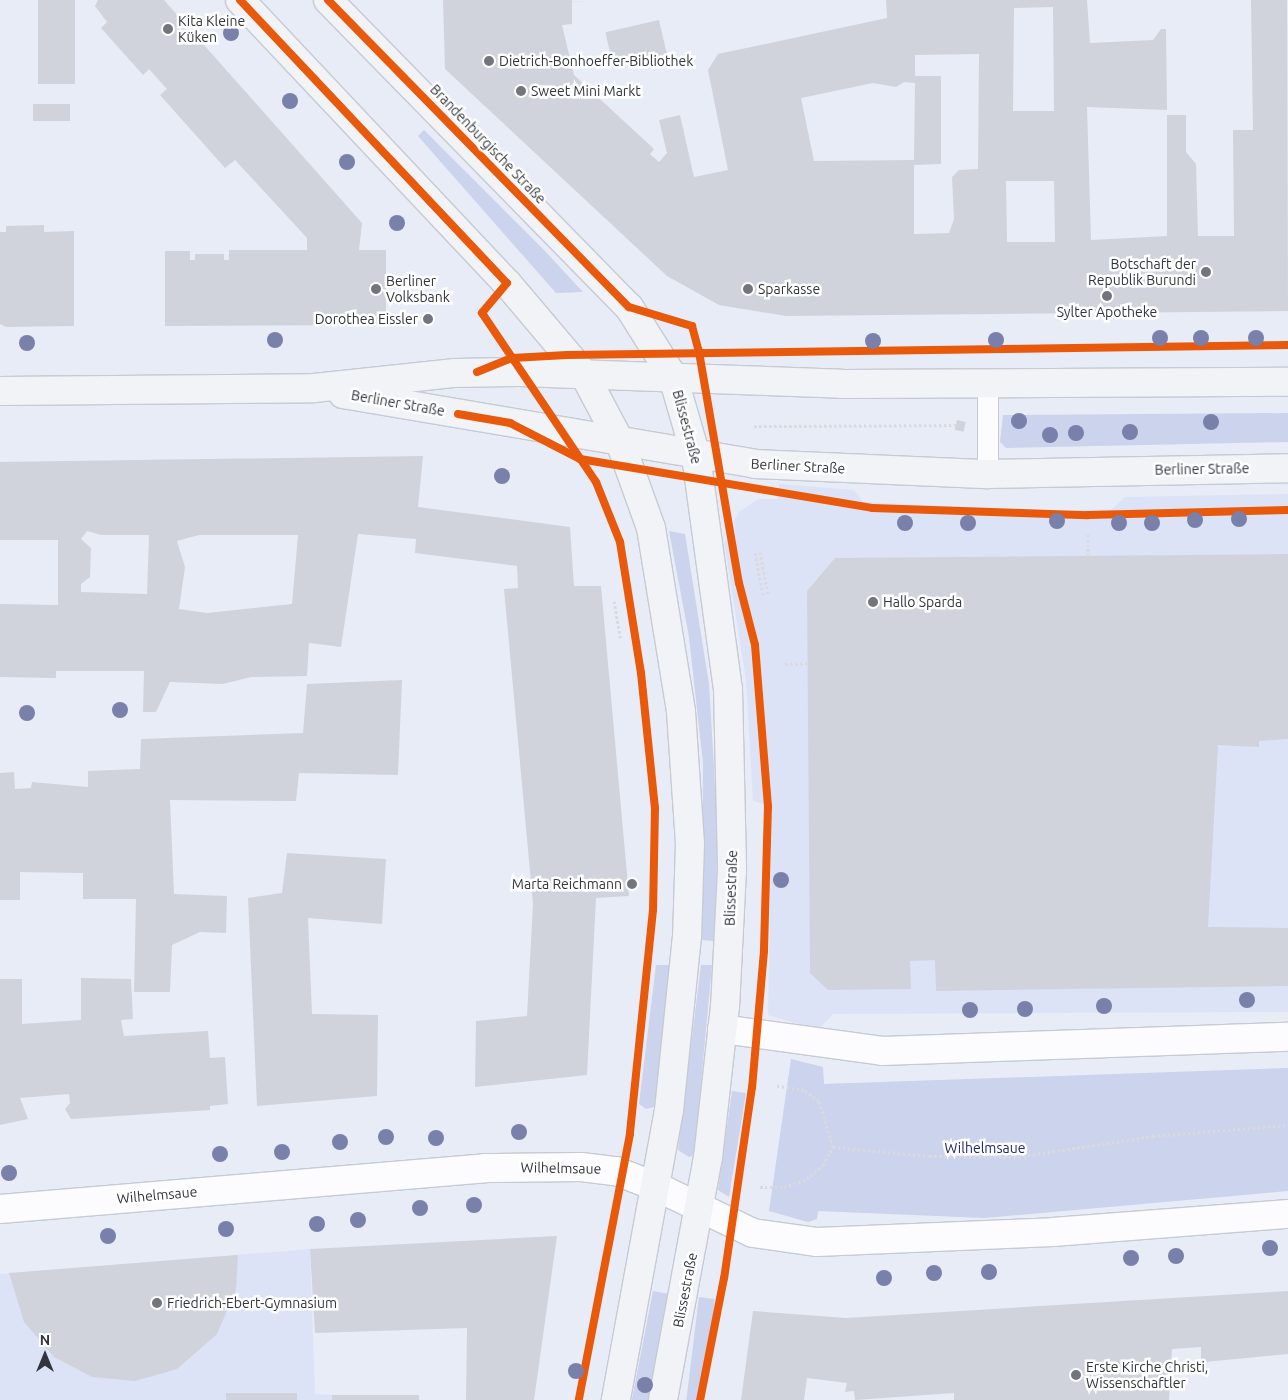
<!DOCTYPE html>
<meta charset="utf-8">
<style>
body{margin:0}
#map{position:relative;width:1288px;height:1400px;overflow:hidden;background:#e8ecf7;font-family:Ubuntu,sans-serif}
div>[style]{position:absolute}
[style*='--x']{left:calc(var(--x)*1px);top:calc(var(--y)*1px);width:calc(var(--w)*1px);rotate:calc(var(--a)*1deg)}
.built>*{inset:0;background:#dce3f7}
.green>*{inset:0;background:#cbd3ed;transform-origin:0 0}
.building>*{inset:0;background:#d0d3dc;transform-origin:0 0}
.path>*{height:3px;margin-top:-1.5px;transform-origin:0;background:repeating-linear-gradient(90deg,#dadade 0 2.5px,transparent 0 5px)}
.roads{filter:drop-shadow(1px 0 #c6cad3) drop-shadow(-1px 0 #c6cad3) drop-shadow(0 1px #c6cad3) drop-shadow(0 -1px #c6cad3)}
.lane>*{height:20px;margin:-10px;padding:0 10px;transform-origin:10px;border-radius:10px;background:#fcfcfe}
.street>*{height:28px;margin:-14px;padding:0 14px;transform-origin:14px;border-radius:14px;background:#fcfcfe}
.secondary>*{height:28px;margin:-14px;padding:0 14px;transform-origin:14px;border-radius:14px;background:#f1f3f7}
.cycleway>*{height:8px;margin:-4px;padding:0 4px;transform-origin:4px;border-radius:4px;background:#e8590c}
.trees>*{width:16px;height:16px;margin:-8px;border-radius:50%;background:#7980a9}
.dots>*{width:14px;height:14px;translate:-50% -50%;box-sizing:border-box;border:2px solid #fff;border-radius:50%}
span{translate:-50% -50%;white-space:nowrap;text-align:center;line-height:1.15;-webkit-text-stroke:5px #fff;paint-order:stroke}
.poi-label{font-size:14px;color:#32353d}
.left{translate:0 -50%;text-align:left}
.right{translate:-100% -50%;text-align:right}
.street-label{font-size:14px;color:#32353d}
.park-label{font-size:14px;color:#1f2869}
.north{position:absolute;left:20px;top:1330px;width:50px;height:50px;-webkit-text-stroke:4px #fff;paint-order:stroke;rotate:0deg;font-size:14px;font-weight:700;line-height:20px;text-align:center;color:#32353d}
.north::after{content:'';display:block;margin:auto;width:18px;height:22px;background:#32353d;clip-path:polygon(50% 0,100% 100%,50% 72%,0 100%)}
</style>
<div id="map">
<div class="built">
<i style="clip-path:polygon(779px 484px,854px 490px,863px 502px,1057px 511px,1112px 509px,1125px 497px,1288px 494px,1288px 1012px,833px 1014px,818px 1030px,768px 1015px,772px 806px,753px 801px,746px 680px,724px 541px,736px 542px,734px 521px,739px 512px,758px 499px,777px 499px)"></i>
<i style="clip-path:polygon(310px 1249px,315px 1394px,332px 1395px,332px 1400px,0 1400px,0 1274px)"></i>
</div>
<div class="green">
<i style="clip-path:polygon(424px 130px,544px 250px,583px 292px,556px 293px,418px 136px)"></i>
<i style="clip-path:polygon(1288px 413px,1288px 442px,1006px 448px,1000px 442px,1003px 415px)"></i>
<i style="clip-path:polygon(669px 531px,685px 534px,709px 684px,718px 835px,714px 941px,702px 940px,703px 763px,689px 637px)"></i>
<i style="clip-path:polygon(656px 965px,671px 965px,654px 1107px,646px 1109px,639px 1104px)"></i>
<i style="clip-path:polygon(701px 965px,712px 965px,697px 1126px,694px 1155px,689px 1157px,678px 1150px)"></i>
<i style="clip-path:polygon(791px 1059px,823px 1067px,824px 1084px,1288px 1068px,1288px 1191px,984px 1218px,818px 1211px,817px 1219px,808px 1222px,769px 1211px)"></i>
<i style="clip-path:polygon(732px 1091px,746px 1093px,729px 1197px,718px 1190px)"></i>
<i style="left:653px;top:1291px;width:16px;height:111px;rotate:11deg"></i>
<i style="left:699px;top:1297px;width:16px;height:105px;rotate:7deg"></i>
</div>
<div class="building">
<i style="left:38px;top:0;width:37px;height:84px"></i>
<i style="clip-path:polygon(98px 0,164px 0,362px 223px,359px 250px,386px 250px,386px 325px,165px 326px,165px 251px,190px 251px,190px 260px,195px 260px,195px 254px,224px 254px,224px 260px,229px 260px,229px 250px,307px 250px,307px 238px,235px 160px,225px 168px,160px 95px,167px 89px,149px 69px,143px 75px,101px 28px,107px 22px,95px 6px)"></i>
<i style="clip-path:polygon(evenodd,443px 0,572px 0,572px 24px,562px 25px,574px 75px,654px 149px,650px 154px,659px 162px,667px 153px,659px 120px,680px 115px,694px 177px,728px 170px,708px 70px,718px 54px,887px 18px,886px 0,1087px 0,1090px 43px,1153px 40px,1161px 29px,1166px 29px,1167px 110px,1087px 107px,1091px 240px,1167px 236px,1167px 115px,1186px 115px,1186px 152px,1196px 164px,1198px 236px,1234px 236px,1233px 130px,1253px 130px,1251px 0,1287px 0,1288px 311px,786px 316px,719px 305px,667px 276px,445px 69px,443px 0,1053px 7px,1054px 111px,1013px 111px,1014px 8px,1053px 7px,443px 0,979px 54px,978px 169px,959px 170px,952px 177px,954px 219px,949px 233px,914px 234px,914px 165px,941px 164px,941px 76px,915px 76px,915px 55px,979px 54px,443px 0,904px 82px,915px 83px,914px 160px,814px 161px,801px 98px,873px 83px,896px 87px,904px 82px,443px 0,1006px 181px,1054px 181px,1055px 242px,1007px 242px,1006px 181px)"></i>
<i style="left:659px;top:20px;width:35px;height:55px;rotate:77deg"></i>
<i style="left:33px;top:104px;width:37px;height:17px"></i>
<i style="clip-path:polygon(44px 225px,44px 232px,74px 231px,74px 326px,6px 327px,0 324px,0 232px,6px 232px,6px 226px)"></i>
<i style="left:957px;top:420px;width:9px;height:10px;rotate:13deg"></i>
<i style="clip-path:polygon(evenodd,423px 456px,418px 507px,570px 527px,574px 586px,601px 586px,629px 896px,596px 898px,587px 1075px,475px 1087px,476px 1021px,527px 1016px,533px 904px,504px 589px,518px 588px,517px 566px,415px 553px,416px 539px,358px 534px,341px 647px,309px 643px,307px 676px,251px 677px,223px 684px,170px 682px,156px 712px,143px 712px,144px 671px,56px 671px,56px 678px,0 677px,0 604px,58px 605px,58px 540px,0 540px,0 462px,423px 456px,87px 531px,101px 535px,149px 535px,147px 594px,81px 592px,81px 584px,90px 577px,91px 548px,81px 539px,87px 531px,423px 456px,199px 535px,298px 535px,292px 604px,207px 613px,179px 609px,185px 567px,177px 541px,199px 535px)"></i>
<i style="clip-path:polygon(1288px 554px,1288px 739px,1259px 741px,1259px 747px,1218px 745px,1208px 927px,1288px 928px,1288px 986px,936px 991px,935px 960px,910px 961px,911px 989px,828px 990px,810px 973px,807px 591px,835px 558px)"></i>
<i style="clip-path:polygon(402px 680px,398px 775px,299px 773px,296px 801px,170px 800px,174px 894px,227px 896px,226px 933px,200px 932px,172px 945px,170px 992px,134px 992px,136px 899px,83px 899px,83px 873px,20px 872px,20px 900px,0 900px,0 773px,14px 772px,15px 789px,31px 788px,32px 782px,88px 787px,88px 771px,140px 769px,141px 739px,303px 733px,307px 684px)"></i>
<i style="clip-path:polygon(287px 853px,386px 859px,382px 924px,308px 918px,312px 1014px,378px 1015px,377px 1096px,257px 1106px,248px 898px,282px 893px)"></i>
<i style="clip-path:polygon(81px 978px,131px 979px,133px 1019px,121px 1020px,124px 1036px,208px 1031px,210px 1058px,225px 1057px,228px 1104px,210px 1106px,210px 1110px,71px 1119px,65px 1109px,70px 1103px,69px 1094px,20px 1098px,28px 1119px,0 1125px,0 979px,22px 979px,22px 1024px,81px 1020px)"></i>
<i style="clip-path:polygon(557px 1236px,534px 1400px,466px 1400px,467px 1328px,315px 1333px,310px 1249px)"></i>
<i style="clip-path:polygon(238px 1255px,236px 1290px,217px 1334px,177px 1369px,135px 1381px,92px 1377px,54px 1357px,24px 1322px,9px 1273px)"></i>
<i style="clip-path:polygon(1288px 1291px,1288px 1354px,1205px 1362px,1201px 1362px,1201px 1347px,1172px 1349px,1169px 1400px,954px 1400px,954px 1393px,855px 1400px,854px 1391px,845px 1392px,847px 1383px,807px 1378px,804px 1400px,741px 1400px,753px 1311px,846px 1318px)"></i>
<i style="left:226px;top:1393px;width:71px;height:7px"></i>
<i style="left:332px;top:1395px;width:87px;height:5px"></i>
</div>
<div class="path">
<i style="--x:754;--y:426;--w:202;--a:-0.3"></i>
<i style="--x:1088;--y:534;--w:22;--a:90"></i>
<i style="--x:760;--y:552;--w:43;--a:79.2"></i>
<i style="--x:755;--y:553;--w:43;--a:79.2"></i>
<i style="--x:614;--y:601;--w:39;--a:80"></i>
<i style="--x:785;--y:664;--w:23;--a:-2"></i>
<i style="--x:833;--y:1147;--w:96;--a:5.4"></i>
<i style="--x:929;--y:1156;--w:89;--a:0.6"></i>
<i style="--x:1018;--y:1157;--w:137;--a:-8.8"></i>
<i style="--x:1153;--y:1136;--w:135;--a:-4.7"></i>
<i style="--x:760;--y:1187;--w:24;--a:0"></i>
<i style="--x:784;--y:1187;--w:24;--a:-19"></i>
<i style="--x:807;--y:1179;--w:21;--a:-41"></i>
<i style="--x:823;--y:1165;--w:21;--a:-61"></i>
<i style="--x:833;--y:1147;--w:48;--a:-106.9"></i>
<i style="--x:819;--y:1101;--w:19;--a:-144"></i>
<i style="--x:804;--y:1090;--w:30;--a:-171"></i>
</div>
<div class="roads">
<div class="lane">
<i style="--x:988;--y:385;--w:89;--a:90"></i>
</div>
<div class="street">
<i style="--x:722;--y:1029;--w:162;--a:7.8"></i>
<i style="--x:882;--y:1051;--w:406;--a:-2"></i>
<i style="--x:0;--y:1209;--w:487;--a:-4.8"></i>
<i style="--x:485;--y:1168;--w:96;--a:-0.6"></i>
<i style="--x:581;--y:1167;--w:35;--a:7"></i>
<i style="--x:616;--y:1171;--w:44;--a:21.3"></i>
<i style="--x:657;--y:1187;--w:106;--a:25.6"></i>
<i style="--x:753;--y:1233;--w:65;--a:8"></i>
<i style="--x:817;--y:1242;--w:236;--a:-2.4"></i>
<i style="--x:1053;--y:1232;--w:236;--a:-4.4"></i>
</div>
<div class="secondary">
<i style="--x:240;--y:0;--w:389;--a:46.7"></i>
<i style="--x:507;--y:283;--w:119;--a:49.8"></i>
<i style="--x:584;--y:374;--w:77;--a:62.1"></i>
<i style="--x:620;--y:442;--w:91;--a:70.2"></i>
<i style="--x:651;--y:528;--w:186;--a:80.7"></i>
<i style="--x:681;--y:712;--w:131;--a:86.1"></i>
<i style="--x:690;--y:843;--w:93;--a:91.8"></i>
<i style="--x:687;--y:936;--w:175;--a:95.9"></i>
<i style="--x:669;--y:1110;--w:295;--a:100.4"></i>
<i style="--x:328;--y:0;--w:430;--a:45.6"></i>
<i style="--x:629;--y:307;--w:83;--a:57.8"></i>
<i style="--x:673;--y:377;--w:82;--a:73.8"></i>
<i style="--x:696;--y:456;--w:235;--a:82.2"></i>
<i style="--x:728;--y:689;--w:181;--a:88.7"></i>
<i style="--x:732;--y:870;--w:136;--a:92.9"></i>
<i style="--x:725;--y:1006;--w:152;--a:96.4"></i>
<i style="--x:708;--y:1157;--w:247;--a:100.5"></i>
<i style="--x:0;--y:391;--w:314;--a:-0.5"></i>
<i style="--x:314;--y:388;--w:142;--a:-6.1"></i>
<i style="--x:455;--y:373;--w:65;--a:-0.9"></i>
<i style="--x:520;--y:372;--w:322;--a:2.1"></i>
<i style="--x:842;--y:384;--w:446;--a:-0.3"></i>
<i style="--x:343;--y:394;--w:418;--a:9.6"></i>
<i style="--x:755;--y:464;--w:233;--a:2.5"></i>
<i style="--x:988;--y:474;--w:300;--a:-1.1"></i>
</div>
</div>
<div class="cycleway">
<i style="--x:240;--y:0;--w:389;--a:46.7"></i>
<i style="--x:507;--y:283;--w:39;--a:130"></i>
<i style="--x:482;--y:313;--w:204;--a:56"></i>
<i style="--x:596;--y:482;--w:65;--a:68.2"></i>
<i style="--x:620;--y:542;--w:133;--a:80.9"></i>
<i style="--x:641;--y:673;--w:136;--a:84.1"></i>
<i style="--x:655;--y:808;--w:102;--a:91.1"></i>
<i style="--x:653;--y:910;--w:225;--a:95.9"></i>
<i style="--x:630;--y:1134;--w:271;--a:100.9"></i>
<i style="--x:328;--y:0;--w:430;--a:45.6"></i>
<i style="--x:629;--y:307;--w:66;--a:16.8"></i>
<i style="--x:692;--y:326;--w:27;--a:75"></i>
<i style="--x:699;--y:352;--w:234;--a:80.2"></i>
<i style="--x:739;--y:583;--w:64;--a:75.5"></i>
<i style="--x:755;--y:645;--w:162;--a:85.4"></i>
<i style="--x:768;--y:806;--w:145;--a:91.6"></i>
<i style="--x:764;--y:951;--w:137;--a:95"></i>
<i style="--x:752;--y:1087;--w:193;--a:98.3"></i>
<i style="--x:724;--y:1278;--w:124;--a:101.1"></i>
<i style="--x:477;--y:372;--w:38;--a:-22"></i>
<i style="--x:512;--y:358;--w:55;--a:-3.1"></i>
<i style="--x:567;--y:355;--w:721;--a:-0.79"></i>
<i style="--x:458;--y:414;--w:53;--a:9.8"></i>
<i style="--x:510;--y:423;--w:79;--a:27.2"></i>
<i style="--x:580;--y:459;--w:296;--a:9.5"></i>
<i style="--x:872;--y:508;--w:216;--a:1.9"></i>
<i style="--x:1088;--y:515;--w:200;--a:-1.4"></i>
</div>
<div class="trees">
<i style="left:231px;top:33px"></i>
<i style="left:290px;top:101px"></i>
<i style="left:347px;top:162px"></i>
<i style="left:397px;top:223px"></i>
<i style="left:1160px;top:338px"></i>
<i style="left:1201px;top:338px"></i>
<i style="left:1256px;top:338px"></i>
<i style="left:275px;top:340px"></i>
<i style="left:996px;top:340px"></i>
<i style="left:873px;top:341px"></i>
<i style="left:27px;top:343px"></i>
<i style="left:1019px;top:421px"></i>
<i style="left:1211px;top:422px"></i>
<i style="left:1130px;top:432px"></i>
<i style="left:1076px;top:433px"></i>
<i style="left:1050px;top:435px"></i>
<i style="left:502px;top:476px"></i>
<i style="left:1239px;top:519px"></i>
<i style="left:1195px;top:520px"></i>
<i style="left:1057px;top:521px"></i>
<i style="left:905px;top:523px"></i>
<i style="left:968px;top:523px"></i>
<i style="left:1119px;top:523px"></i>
<i style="left:1152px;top:523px"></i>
<i style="left:120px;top:710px"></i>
<i style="left:27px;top:713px"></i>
<i style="left:781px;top:880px"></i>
<i style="left:1247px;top:1000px"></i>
<i style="left:1104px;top:1006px"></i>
<i style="left:1025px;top:1009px"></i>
<i style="left:970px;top:1010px"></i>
<i style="left:519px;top:1132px"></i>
<i style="left:386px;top:1137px"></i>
<i style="left:436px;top:1138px"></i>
<i style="left:340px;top:1142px"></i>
<i style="left:282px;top:1152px"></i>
<i style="left:220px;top:1154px"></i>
<i style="left:9px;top:1173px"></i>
<i style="left:474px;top:1205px"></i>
<i style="left:420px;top:1208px"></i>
<i style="left:358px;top:1220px"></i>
<i style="left:317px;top:1224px"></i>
<i style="left:226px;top:1229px"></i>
<i style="left:108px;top:1236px"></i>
<i style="left:1270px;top:1248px"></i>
<i style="left:1176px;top:1256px"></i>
<i style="left:1131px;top:1258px"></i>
<i style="left:989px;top:1272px"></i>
<i style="left:934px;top:1273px"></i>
<i style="left:884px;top:1278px"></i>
<i style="left:576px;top:1371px"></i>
<i style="left:645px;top:1385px"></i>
</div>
<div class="dots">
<i style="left:168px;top:29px;background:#72757e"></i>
<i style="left:489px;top:61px;background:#72757e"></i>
<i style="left:521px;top:91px;background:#72757e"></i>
<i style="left:1206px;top:272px;background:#72757e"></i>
<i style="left:376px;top:289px;background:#72757e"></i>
<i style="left:748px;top:289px;background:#72757e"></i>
<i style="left:1107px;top:296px;background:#72757e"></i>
<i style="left:428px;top:319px;background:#72757e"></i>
<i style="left:873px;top:602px;background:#72757e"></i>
<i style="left:632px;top:884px;background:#72757e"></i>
<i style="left:157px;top:1303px;background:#72757e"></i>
<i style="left:1076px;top:1375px;background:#72757e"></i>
</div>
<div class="poi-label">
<span class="left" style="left:178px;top:29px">Kita Kleine<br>Küken</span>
<span class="left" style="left:499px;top:61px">Dietrich-Bonhoeffer-Bibliothek</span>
<span class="left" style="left:531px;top:91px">Sweet Mini Markt</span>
<span class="right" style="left:1196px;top:272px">Botschaft der<br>Republik Burundi</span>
<span class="left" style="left:386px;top:289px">Berliner<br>Volksbank</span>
<span class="left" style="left:758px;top:289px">Sparkasse</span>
<span style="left:1107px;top:312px">Sylter Apotheke</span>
<span class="right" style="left:418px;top:319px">Dorothea Eissler</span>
<span class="left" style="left:883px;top:602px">Hallo Sparda</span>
<span class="right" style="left:622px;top:884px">Marta Reichmann</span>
<span class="left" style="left:167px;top:1303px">Friedrich-Ebert-Gymnasium</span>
<span class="left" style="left:1086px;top:1375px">Erste Kirche Christi,<br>Wissenschaftler</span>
</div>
<div class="street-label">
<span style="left:488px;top:144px;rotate:46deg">Brandenburgische Straße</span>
<span style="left:398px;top:403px;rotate:10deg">Berliner Straße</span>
<span style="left:687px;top:427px;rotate:75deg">Blissestraße</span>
<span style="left:798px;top:466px;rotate:3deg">Berliner Straße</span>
<span style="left:1202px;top:469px;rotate:-1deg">Berliner Straße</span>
<span style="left:731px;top:888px;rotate:-88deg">Blissestraße</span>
<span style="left:561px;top:1168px;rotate:1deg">Wilhelmsaue</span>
<span style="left:157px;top:1195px;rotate:-5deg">Wilhelmsaue</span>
<span style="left:685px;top:1290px;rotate:-79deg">Blissestraße</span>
</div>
<div class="park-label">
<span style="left:985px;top:1148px">Wilhelmsaue</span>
</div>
<div class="north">N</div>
</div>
